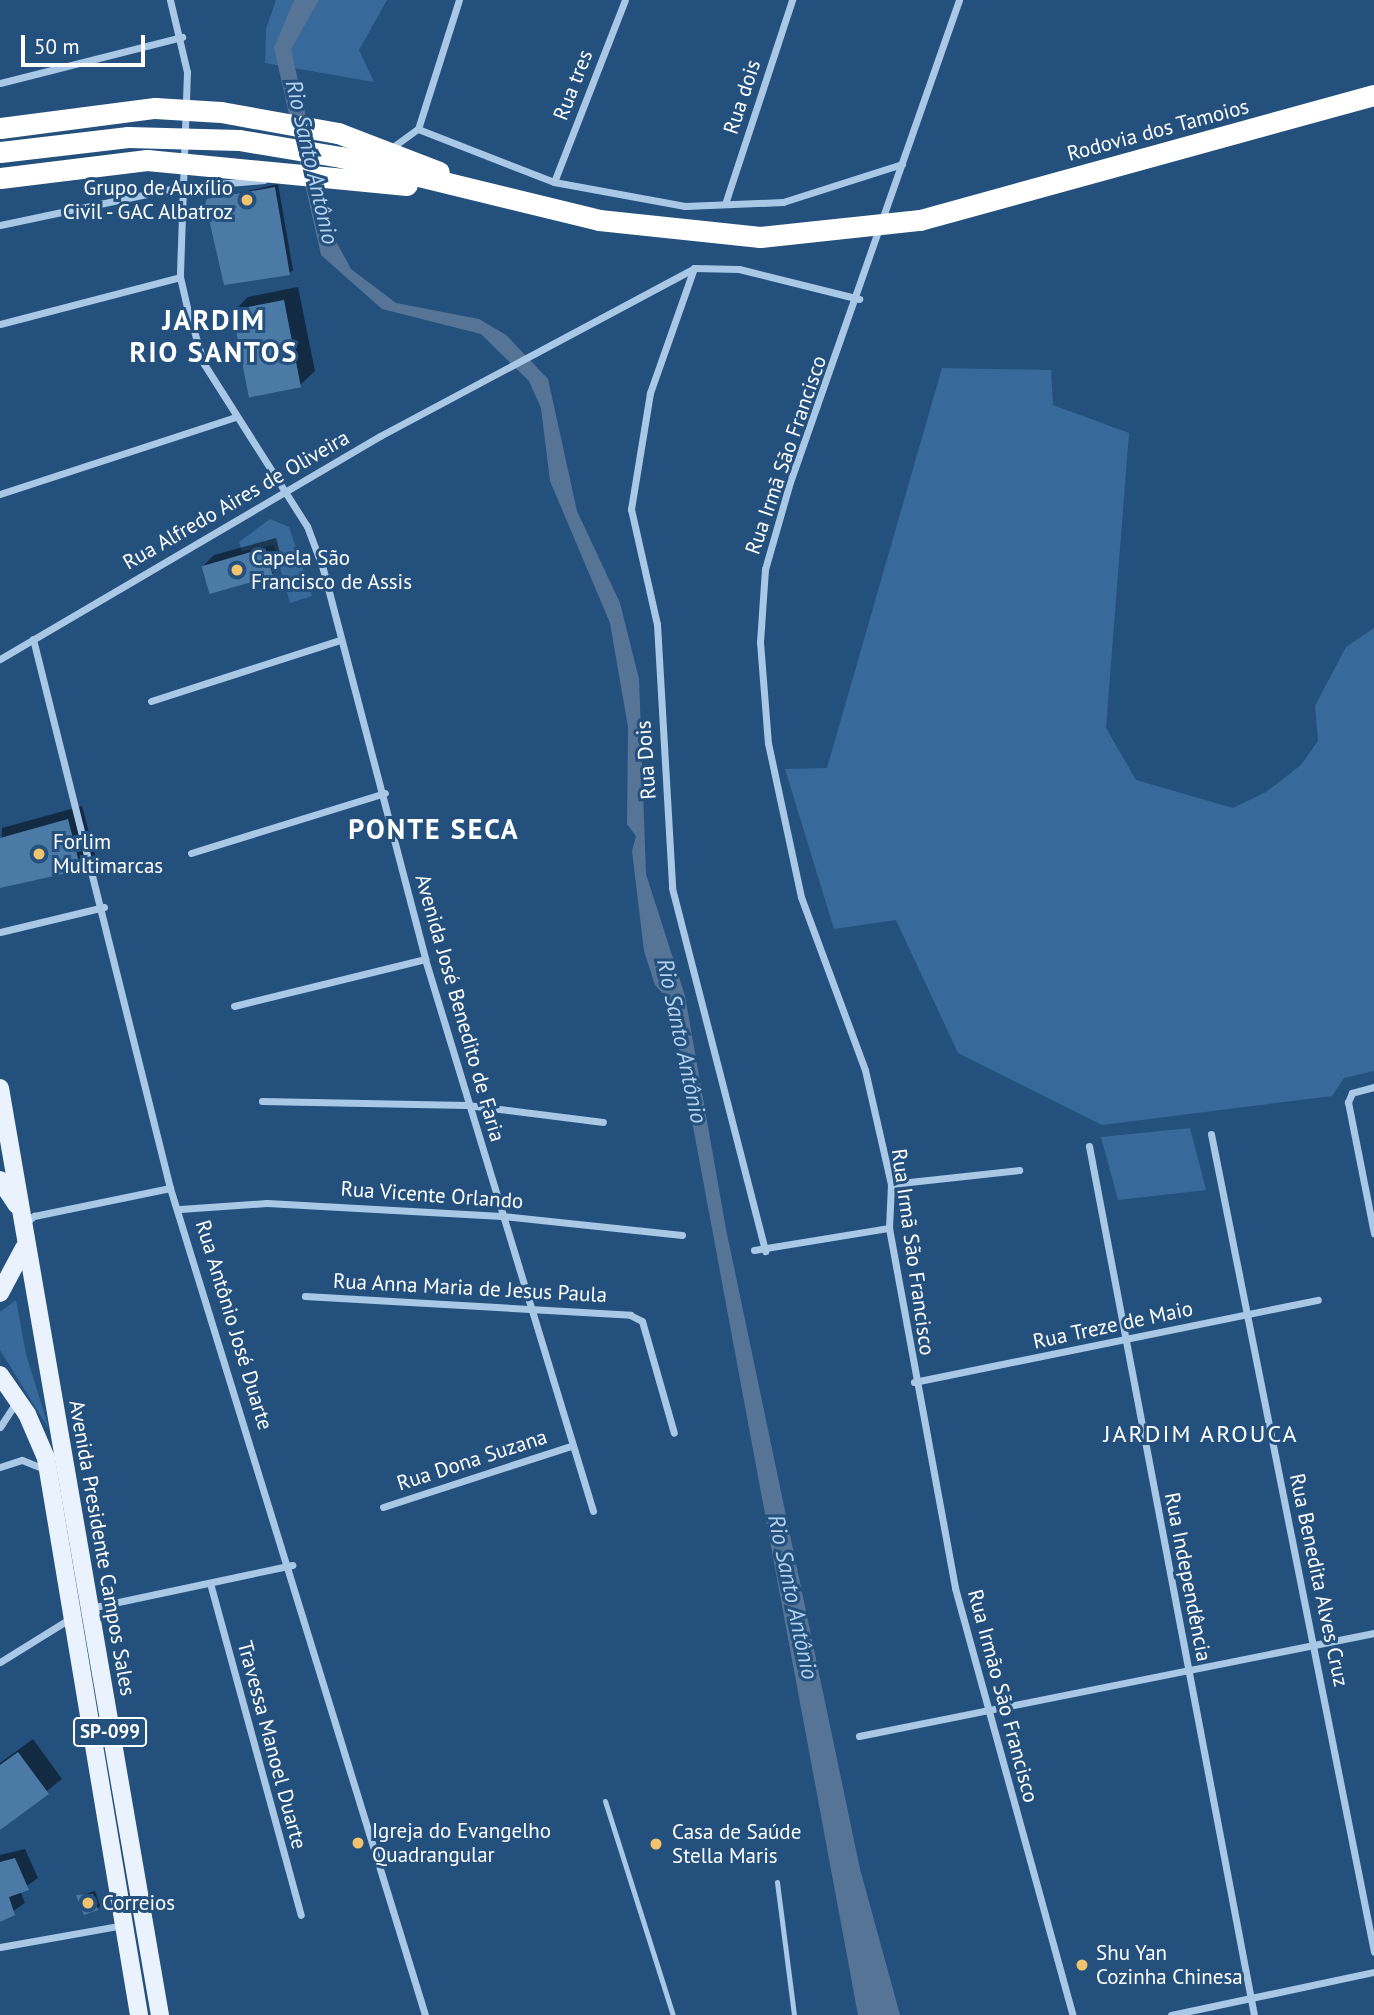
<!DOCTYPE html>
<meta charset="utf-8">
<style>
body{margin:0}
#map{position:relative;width:1374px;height:2015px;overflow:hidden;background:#24507e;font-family:"PT Sans",sans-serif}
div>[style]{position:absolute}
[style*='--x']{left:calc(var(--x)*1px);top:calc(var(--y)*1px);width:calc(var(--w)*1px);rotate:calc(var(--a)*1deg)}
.green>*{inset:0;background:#376a9b}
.water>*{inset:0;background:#567596}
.shadow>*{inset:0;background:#0007}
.building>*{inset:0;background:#4c7aa7;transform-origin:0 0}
.lane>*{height:5px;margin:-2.5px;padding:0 2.5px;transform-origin:2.5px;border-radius:2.5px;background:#a9c8e6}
.street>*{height:7px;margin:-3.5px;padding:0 3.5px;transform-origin:3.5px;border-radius:3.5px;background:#a9c8e6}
.primary>*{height:18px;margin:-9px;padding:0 9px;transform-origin:9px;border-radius:9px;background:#eaf2fd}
.highway>*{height:21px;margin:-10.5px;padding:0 10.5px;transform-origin:10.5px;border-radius:10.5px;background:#fff}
.dots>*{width:19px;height:19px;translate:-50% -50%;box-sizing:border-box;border:4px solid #24507e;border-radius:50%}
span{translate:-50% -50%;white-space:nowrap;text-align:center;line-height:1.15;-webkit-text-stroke:6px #24507e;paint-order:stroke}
.shield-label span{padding:2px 5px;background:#24507e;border:2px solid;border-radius:5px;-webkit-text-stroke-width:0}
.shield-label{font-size:19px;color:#fff;font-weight:700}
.street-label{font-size:21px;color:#fff}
.poi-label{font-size:21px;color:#fff}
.right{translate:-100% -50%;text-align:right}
.left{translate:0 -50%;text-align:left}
.water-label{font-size:23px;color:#b4d2ee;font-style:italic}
.quarter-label{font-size:24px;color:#fff;letter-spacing:2px}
.district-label{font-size:28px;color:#fff;font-weight:700;letter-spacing:2px}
.scale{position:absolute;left:21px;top:35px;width:124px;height:32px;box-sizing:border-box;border:4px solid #fff;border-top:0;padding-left:9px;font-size:21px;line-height:24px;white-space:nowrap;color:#fff;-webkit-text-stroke:5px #24507e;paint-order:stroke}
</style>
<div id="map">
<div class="green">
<i style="clip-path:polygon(276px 0,387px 0,359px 50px,374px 82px,265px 63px,266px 29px)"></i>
<i style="clip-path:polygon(942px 368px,1051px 370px,1053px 405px,1129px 433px,1106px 728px,1136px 780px,1233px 808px,1266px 792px,1301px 765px,1318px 741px,1315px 706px,1346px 647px,1374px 628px,1374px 1071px,1344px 1078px,1332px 1096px,1102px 1125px,958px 1053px,896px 920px,834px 929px,785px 769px,827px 768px)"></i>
<i style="clip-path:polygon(270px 519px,289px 527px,312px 596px,290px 603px,274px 545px,242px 551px,239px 542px)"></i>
<i style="clip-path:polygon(1190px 1128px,1206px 1190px,1118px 1200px,1101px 1137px)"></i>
<i style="clip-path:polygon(16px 1300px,26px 1354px,49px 1429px,0 1350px,0 1312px)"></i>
</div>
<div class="water">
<i style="clip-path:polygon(294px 0,319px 0,291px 49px,332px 234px,351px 269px,396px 303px,479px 319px,506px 335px,548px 379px,577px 511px,620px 603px,639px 679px,646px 874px,685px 996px,726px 1229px,860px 1869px,900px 2015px,858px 2015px,677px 1040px,669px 1000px,655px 985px,644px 951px,632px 851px,636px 836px,627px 824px,628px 727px,610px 623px,550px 481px,541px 408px,529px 381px,481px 334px,382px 309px,321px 255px,274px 48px)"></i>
</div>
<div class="shadow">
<i style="clip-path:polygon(278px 184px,293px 270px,290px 273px,209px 200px)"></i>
<i style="clip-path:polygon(298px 287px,315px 371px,300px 385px,234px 311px,248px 297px)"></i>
<i style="clip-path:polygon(276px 538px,283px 564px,272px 574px,203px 566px,214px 555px)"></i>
<i style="clip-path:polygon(82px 806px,95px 855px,80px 869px,0 886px,2px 828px)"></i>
<i style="clip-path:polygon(33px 1739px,62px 1779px,0 1828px,0 1763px)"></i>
<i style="clip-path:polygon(25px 1849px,38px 1878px,20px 1891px,25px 1903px,0 1920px,0 1855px)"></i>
<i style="clip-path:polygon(95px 1891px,100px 1906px,97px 1909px,78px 1896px)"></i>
</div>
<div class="building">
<i style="clip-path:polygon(275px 187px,290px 275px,224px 285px,208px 215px,201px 216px,207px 199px)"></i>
<i style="left:284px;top:300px;width:89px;height:53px;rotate:79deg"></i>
<i style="left:265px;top:548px;width:29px;height:66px;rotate:74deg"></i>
<i style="clip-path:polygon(68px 819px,81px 870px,0 888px,0 838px)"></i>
<i style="clip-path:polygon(18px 1752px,49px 1794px,0 1830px,0 1765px)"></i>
<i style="clip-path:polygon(15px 1858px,29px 1890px,9px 1897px,15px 1915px,0 1922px,0 1862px)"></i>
<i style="clip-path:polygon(93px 1894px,98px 1910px,84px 1915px,76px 1895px)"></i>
</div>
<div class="lane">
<i style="--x:605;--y:1801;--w:225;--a:72.4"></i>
<i style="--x:777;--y:1882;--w:134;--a:82.7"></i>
</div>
<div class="street">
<i style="--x:170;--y:0;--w:74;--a:76.7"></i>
<i style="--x:187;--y:72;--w:205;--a:92"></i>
<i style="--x:180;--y:277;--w:35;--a:77"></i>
<i style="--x:188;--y:311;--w:55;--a:73.2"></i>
<i style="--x:204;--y:364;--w:192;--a:57.6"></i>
<i style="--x:307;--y:526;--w:46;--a:69.6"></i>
<i style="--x:323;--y:569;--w:403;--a:75.3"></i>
<i style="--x:425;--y:959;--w:577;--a:73.07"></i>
<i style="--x:959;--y:0;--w:511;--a:109.32"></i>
<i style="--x:790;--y:482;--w:91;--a:106"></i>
<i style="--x:765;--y:569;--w:73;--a:93.9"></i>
<i style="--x:760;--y:642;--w:101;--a:85.5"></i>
<i style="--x:768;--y:743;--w:157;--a:77.9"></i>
<i style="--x:801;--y:897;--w:184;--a:69.7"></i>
<i style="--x:865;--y:1070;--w:117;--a:77.2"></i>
<i style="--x:891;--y:1184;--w:44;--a:92.6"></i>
<i style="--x:889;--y:1228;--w:366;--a:79.6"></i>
<i style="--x:955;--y:1588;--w:443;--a:74.6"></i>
<i style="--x:0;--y:83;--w:188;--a:-14.2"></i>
<i style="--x:418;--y:129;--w:146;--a:21.3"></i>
<i style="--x:554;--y:182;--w:133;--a:10.4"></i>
<i style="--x:685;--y:206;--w:98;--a:-2.3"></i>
<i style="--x:783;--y:202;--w:125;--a:-17.7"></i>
<i style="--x:418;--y:129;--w:135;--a:-72.4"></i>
<i style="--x:390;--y:149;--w:34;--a:-36"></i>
<i style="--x:554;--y:182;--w:195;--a:-68.7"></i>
<i style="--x:725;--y:204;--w:215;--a:-71.8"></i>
<i style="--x:0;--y:225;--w:185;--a:-11.9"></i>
<i style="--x:181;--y:187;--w:83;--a:-4.8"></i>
<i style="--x:694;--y:268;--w:133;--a:109.4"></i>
<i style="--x:650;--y:393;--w:118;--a:99.3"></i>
<i style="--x:631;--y:509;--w:118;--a:77.3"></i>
<i style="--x:657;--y:624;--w:264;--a:86.7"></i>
<i style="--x:672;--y:888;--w:375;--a:75.6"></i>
<i style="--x:0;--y:324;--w:186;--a:-14.6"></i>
<i style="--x:0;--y:494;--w:247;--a:-18.1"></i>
<i style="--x:33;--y:639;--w:566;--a:75.99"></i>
<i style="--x:170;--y:1188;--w:865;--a:72.86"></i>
<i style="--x:0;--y:659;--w:441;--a:-30.4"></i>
<i style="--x:380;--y:436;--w:356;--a:-28.1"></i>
<i style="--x:694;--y:268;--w:45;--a:1.3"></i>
<i style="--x:739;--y:269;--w:124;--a:14"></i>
<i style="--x:151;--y:701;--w:199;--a:-17.9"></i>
<i style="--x:191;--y:853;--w:203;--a:-17.2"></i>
<i style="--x:0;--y:932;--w:107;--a:-13.5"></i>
<i style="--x:234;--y:1006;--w:197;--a:-13.8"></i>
<i style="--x:1374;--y:1087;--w:23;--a:165"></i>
<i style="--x:1352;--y:1093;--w:10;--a:114"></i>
<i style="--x:1348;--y:1102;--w:134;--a:78.8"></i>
<i style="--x:262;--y:1101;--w:205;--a:1.1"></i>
<i style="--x:467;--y:1105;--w:137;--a:7.1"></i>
<i style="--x:1211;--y:1134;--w:834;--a:78.73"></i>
<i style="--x:1089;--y:1146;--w:885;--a:79.25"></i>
<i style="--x:891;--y:1184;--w:129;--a:-6.2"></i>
<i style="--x:180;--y:1209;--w:87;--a:-3.9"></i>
<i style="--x:267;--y:1203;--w:235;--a:3.2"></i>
<i style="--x:502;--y:1216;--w:181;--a:6"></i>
<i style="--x:24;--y:1224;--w:13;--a:-39"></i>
<i style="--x:34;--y:1216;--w:139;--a:-11.6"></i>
<i style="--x:754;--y:1250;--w:137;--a:-9.3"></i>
<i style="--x:305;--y:1296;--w:326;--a:3.3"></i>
<i style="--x:630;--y:1315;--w:13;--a:27"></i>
<i style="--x:642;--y:1321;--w:116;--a:74.1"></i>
<i style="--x:914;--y:1382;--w:412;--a:-11.5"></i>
<i style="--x:0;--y:1427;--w:30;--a:-57"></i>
<i style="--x:0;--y:1467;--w:23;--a:-18"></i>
<i style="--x:22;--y:1460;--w:24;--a:22"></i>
<i style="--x:383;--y:1507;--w:198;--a:-18"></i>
<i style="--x:210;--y:1583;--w:344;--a:74.7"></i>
<i style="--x:90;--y:1608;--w:207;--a:-12"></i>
<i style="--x:0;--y:1662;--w:84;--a:-31.8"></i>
<i style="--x:859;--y:1736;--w:525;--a:-11.31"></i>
<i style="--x:0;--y:1947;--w:125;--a:-10.1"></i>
<i style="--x:1171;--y:2015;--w:208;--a:-12"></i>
</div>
<div class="primary">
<i style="--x:0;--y:1088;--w:941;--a:80.21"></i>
<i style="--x:0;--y:1180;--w:30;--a:56"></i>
<i style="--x:0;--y:1293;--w:51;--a:-61.9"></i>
<i style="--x:0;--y:1375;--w:47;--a:55.3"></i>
<i style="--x:27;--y:1414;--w:48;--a:66.6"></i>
<i style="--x:46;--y:1458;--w:565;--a:80.52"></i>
</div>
<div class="highway">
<i style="--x:0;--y:128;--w:156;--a:-7.4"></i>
<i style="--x:155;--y:108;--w:66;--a:3.5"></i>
<i style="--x:221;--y:112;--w:119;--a:10.2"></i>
<i style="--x:338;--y:133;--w:108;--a:21.1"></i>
<i style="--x:0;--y:152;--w:129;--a:-6.7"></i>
<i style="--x:128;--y:137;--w:111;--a:1.5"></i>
<i style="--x:239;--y:140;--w:103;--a:9.5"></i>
<i style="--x:341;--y:157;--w:266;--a:13.7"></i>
<i style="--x:599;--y:220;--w:162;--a:6"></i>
<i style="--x:760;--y:237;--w:161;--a:-6.1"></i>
<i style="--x:920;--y:220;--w:471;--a:-15.4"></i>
<i style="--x:0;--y:178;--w:148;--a:-7"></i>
<i style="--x:147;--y:160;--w:261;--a:5.5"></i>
</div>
<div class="dots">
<i style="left:247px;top:200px;background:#f0c36c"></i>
<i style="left:237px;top:570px;background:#f0c36c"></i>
<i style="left:39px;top:854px;background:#f0c36c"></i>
<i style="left:358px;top:1843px;background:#f0c36c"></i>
<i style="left:656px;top:1844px;background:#f0c36c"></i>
<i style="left:88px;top:1903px;background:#f0c36c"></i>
<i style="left:1082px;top:1965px;background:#f0c36c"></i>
</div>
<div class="shield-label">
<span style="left:110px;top:1732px">SP-099</span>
</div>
<div class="street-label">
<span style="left:573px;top:85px;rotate:-69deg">Rua tres</span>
<span style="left:742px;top:97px;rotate:-72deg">Rua dois</span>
<span style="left:1158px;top:130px;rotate:-15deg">Rodovia dos Tamoios</span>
<span style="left:786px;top:455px;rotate:-71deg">Rua Irmã São Francisco</span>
<span style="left:236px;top:500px;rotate:-30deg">Rua Alfredo Aires de Oliveira</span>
<span style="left:646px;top:760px;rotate:-94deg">Rua Dois</span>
<span style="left:460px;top:1008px;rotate:74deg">Avenida José Benedito de Faria</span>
<span style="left:432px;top:1195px;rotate:4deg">Rua Vicente Orlando</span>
<span style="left:913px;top:1252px;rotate:82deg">Rua Irmã São Francisco</span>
<span style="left:470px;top:1288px;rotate:3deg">Rua Anna Maria de Jesus Paula</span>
<span style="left:234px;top:1325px;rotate:73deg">Rua Antônio José Duarte</span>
<span style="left:1113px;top:1325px;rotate:-12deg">Rua Treze de Maio</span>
<span style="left:472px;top:1460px;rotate:-18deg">Rua Dona Suzana</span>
<span style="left:102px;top:1548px;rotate:80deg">Avenida Presidente Campos Sales</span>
<span style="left:1188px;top:1577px;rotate:79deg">Rua Independência</span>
<span style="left:1319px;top:1580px;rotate:78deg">Rua Benedita Alves Cruz</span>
<span style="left:1003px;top:1696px;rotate:75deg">Rua Irmão São Francisco</span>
<span style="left:272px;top:1745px;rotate:75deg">Travessa Manoel Duarte</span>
</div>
<div class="poi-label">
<span class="right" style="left:233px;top:200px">Grupo de Auxílio<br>Civil - GAC Albatroz</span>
<span class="left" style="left:251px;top:570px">Capela São<br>Francisco de Assis</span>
<span class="left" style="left:53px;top:854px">Forlim<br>Multimarcas</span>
<span class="left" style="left:372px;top:1843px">Igreja do Evangelho<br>Quadrangular</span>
<span class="left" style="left:672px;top:1844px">Casa de Saúde<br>Stella Maris</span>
<span class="left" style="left:102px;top:1903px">Correios</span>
<span class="left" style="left:1096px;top:1965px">Shu Yan<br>Cozinha Chinesa</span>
</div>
<div class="water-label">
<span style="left:312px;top:162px;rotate:77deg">Rio Santo Antônio</span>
<span style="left:682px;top:1041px;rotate:78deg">Rio Santo Antônio</span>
<span style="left:793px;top:1597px;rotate:78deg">Rio Santo Antônio</span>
</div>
<div class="quarter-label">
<span style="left:1201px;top:1434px">JARDIM AROUCA</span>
</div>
<div class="district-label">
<span style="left:214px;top:336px">JARDIM<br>RIO SANTOS</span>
<span style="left:434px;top:829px">PONTE SECA</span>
</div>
<div class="scale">50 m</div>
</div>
